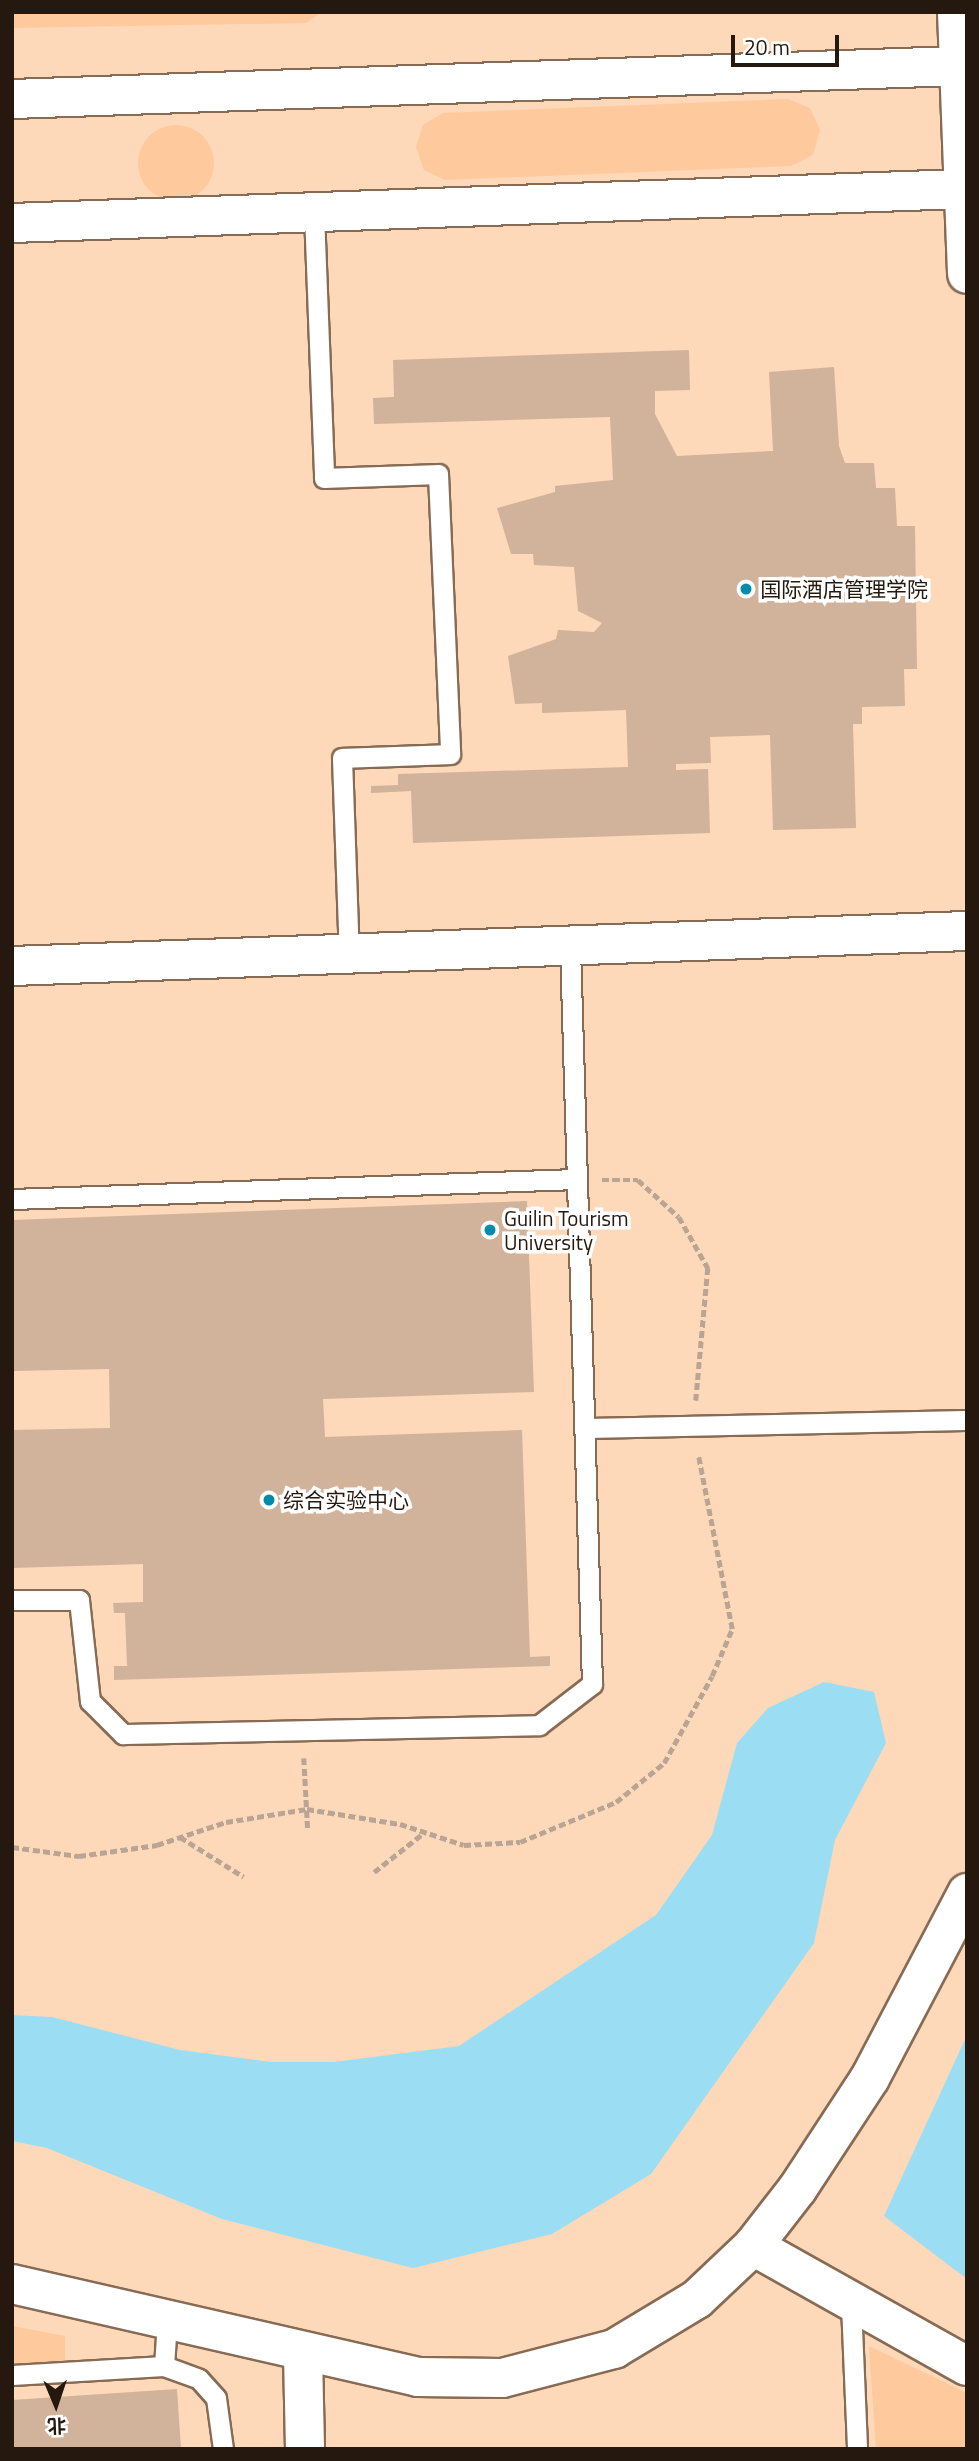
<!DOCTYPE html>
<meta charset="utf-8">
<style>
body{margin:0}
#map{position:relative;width:979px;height:2461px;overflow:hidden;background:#fee5d1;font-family:"Titillium Web","Noto Sans SC",sans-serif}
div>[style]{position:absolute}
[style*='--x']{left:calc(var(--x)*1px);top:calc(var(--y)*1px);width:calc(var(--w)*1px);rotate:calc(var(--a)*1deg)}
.built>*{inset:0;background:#fdd8b9;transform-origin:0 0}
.green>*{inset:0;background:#fec99d}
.round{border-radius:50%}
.water>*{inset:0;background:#9bdef4}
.building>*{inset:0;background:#d1b29a}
.path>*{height:4.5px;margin-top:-2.25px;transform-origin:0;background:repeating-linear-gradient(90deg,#baa595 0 7px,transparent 0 10.5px)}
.roads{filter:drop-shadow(2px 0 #876b54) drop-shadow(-2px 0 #876b54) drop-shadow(0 2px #876b54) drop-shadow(0 -2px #876b54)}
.lane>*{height:19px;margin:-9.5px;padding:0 9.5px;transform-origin:9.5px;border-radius:9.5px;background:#fff}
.street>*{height:38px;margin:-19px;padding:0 19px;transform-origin:19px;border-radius:19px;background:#fff}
.dots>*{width:19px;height:19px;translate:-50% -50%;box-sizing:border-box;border:4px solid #fff;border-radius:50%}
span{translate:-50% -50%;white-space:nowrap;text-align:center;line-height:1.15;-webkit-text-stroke:7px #fff;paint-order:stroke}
.poi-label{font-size:21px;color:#24180f}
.left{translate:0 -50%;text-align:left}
.frame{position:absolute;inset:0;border:14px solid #24180f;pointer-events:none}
.north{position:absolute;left:21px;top:2370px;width:70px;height:70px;-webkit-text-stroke:5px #fff;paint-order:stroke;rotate:178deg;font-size:19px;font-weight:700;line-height:28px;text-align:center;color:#24180f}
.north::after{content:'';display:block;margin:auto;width:24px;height:32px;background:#24180f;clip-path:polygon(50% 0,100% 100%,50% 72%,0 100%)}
.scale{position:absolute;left:731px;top:35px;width:108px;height:32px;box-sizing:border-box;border:4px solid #24180f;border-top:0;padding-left:9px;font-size:21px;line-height:24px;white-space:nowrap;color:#24180f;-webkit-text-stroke:5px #fff;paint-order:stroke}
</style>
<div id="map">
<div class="built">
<i style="left:12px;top:12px;width:955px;height:2437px"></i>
</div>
<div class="green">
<i style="clip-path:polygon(12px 12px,322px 12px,306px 23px,12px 28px)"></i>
<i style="clip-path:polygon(788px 99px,810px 108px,820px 130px,813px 155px,791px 166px,445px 180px,424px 170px,416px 147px,423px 125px,443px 113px)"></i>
<i class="round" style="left:138px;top:125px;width:76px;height:76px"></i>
<i style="clip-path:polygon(12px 2326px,65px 2336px,65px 2364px,12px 2366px)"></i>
<i style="clip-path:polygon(869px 2346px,967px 2393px,967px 2449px,876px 2449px)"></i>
</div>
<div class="water">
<i style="clip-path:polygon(824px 1682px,874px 1692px,886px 1743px,835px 1840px,814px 1943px,651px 2174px,552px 2234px,413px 2268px,222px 2219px,47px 2148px,12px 2141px,12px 2015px,52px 2017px,180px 2050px,271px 2062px,334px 2062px,459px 2046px,656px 1915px,712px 1835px,737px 1743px,768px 1708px)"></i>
<i style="clip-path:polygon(967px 2035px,967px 2279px,884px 2216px)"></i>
</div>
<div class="building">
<i style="clip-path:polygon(689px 350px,690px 390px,655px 391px,655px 414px,677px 456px,773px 451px,769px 372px,834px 367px,839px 446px,845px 463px,874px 463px,876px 488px,895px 488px,897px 526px,915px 526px,917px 669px,904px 669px,905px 706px,862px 707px,862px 724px,853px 724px,856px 828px,773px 830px,770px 735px,710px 737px,711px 763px,676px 764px,676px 770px,708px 769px,710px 833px,413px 843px,411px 791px,371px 793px,371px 786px,398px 785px,398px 774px,628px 767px,626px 710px,542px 713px,542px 703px,515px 704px,508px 656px,556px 639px,558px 630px,594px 632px,602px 623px,578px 611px,574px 567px,534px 565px,533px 554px,511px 554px,497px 508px,555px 492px,555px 486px,613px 480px,610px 417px,374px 424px,373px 398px,394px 397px,393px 360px)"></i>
<i style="clip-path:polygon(527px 1201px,534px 1392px,323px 1399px,325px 1437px,522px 1430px,530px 1657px,550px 1656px,550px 1666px,114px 1680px,114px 1666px,127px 1666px,125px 1613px,114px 1613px,113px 1603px,143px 1602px,143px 1564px,12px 1568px,12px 1430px,110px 1428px,109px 1369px,12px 1371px,12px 1220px)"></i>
<i style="clip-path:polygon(177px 2389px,181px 2449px,12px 2449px,12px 2400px)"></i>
</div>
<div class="path">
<i style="--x:602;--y:1180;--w:36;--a:0"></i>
<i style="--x:638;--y:1180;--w:55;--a:42.1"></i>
<i style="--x:679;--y:1217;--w:59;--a:60.4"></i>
<i style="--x:708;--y:1268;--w:133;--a:95.2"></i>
<i style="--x:304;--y:1758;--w:73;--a:86.9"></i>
<i style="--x:180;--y:1837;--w:75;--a:32"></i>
<i style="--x:12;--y:1847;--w:68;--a:7.7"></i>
<i style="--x:79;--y:1856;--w:79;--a:-8"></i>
<i style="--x:157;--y:1845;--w:73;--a:-18.4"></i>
<i style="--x:226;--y:1822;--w:82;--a:-9.1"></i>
<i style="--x:307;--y:1809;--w:94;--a:9.2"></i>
<i style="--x:400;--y:1824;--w:67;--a:18.2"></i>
<i style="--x:464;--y:1845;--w:56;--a:-3.1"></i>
<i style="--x:520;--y:1842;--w:104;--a:-22.6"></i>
<i style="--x:616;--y:1802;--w:62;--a:-39.1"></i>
<i style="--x:664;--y:1763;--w:99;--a:-61.1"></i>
<i style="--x:712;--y:1676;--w:51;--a:-66.9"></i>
<i style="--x:732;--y:1629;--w:178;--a:-101"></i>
<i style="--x:374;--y:1872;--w:65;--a:-38.1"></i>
</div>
<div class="roads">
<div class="lane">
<i style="--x:314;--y:213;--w:265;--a:87.8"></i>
<i style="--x:324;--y:478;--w:114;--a:-2"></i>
<i style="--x:438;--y:474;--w:280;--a:87.5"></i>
<i style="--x:450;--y:754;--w:108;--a:177.9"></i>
<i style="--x:342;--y:758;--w:196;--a:88"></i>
<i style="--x:12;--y:1199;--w:565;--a:-2.03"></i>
<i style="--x:585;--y:1428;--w:382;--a:-1.2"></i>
<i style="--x:12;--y:1600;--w:67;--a:0"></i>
<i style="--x:79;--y:1600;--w:102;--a:83.8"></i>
<i style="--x:90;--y:1701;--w:47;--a:45"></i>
<i style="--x:123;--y:1734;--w:416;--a:-1.2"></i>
<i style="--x:539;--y:1725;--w:67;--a:-37.7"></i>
<i style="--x:592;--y:1684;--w:738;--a:-91.71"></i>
<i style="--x:851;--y:2304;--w:145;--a:87.6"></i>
<i style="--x:164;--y:2366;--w:37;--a:20"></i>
<i style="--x:199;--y:2379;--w:25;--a:48"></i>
<i style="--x:216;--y:2398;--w:51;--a:82.2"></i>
<i style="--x:12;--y:2375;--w:152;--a:-3.4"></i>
<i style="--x:164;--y:2366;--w:45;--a:-86.2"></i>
</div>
<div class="street">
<i style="--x:957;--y:12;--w:262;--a:87.8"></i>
<i style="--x:12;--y:99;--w:948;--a:-2"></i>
<i style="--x:12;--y:223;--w:952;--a:-2.05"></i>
<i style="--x:12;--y:966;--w:956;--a:-2.1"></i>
<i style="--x:753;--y:2246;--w:245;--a:29.3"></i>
<i style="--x:12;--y:2284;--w:417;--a:12.9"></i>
<i style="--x:418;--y:2377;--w:84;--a:0.7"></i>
<i style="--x:502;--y:2378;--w:116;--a:-14.5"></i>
<i style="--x:614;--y:2349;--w:97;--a:-31.1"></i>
<i style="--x:697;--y:2299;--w:77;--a:-43.4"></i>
<i style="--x:753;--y:2246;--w:73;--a:-52.2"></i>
<i style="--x:798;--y:2188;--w:131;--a:-56.8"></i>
<i style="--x:870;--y:2078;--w:209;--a:-62.3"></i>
<i style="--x:303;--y:2354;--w:95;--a:88.8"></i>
</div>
</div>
<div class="dots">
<i style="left:746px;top:589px;background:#008caa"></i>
<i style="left:490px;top:1230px;background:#008caa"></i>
<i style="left:269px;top:1500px;background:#008caa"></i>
</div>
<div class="poi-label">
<span class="left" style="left:760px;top:589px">国际酒店管理学院</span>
<span class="left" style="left:504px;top:1230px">Guilin Tourism<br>University</span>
<span class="left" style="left:283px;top:1500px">综合实验中心</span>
</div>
<div class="frame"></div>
<div class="north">北</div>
<div class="scale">20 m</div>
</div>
